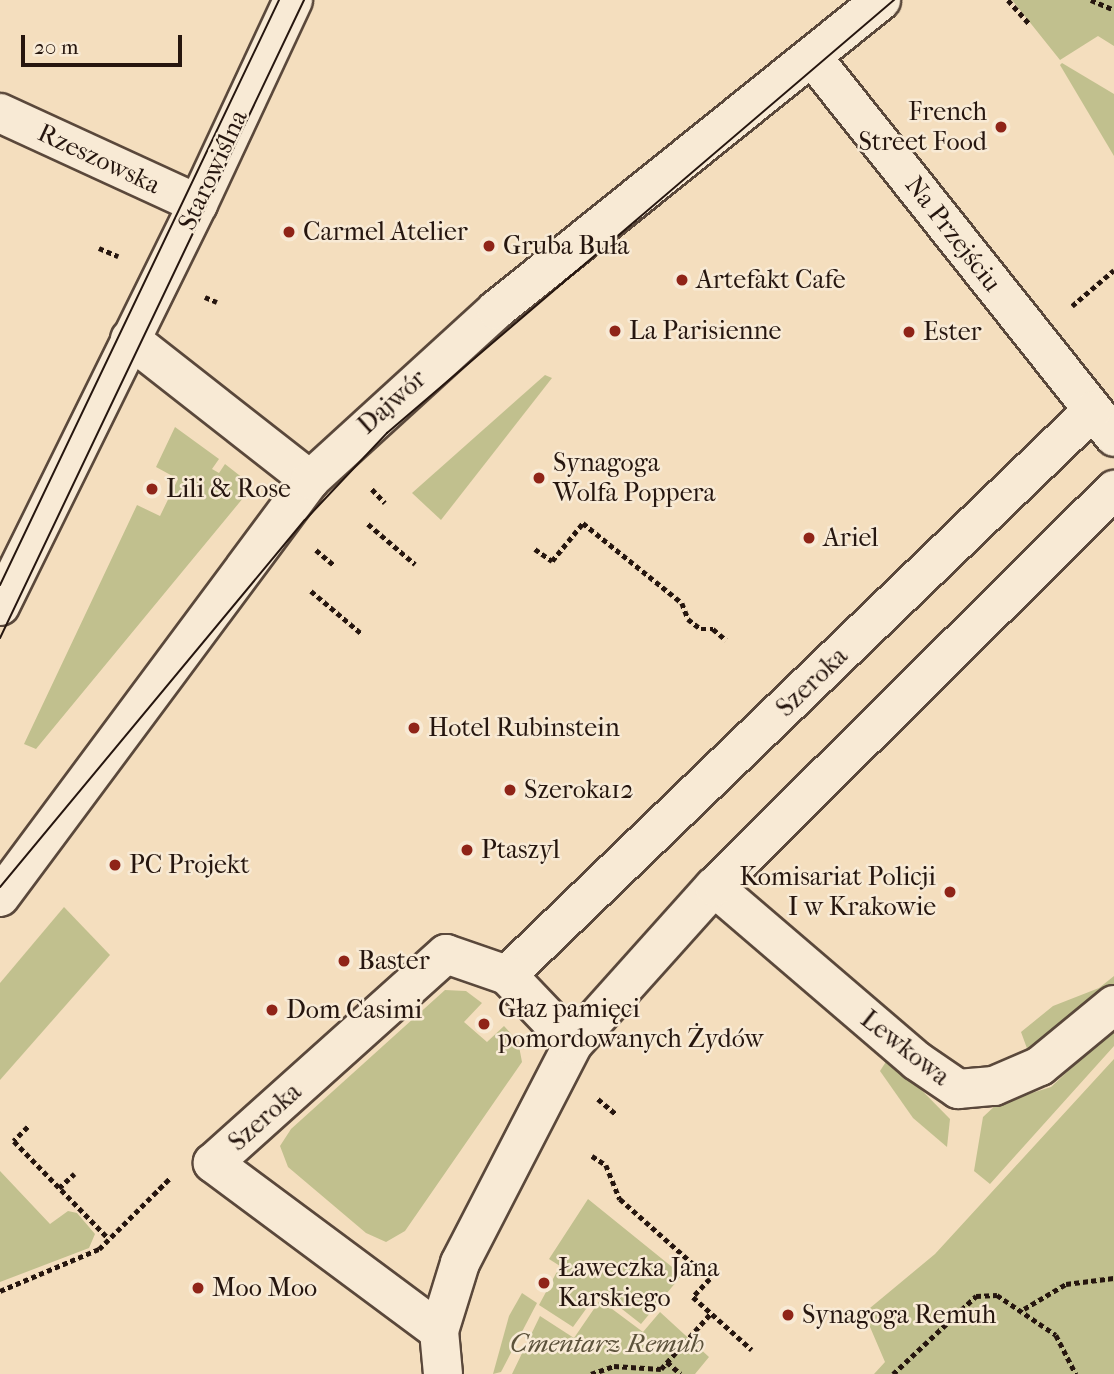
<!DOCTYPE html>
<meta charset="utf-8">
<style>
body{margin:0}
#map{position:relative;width:1114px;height:1374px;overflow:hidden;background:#f4debe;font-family:"IM FELL French Canon",serif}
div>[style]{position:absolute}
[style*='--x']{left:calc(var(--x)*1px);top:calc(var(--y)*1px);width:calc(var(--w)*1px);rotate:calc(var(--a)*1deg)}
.green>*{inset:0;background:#c1c08e}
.path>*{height:4.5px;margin-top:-2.25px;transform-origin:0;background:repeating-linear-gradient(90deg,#26160f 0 5px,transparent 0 8.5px)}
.roads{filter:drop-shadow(2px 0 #5a483b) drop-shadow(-2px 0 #5a483b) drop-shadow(0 2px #5a483b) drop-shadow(0 -2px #5a483b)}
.street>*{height:38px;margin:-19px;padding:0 19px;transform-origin:19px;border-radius:19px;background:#f8ead5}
.secondary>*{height:38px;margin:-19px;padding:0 19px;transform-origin:19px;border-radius:19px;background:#f8ead5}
.tram>*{height:2px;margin:-1px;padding:0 1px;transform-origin:1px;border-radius:1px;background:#26160f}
.dots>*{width:19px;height:19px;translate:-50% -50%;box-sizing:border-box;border:4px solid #f8ead5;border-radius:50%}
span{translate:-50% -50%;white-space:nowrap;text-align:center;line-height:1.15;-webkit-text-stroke:5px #f8ead5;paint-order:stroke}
.poi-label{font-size:26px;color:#26160f}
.right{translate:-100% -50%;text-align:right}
.left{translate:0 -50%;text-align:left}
.street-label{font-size:26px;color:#26160f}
.park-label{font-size:26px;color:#5c523b;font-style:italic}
.scale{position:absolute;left:21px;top:35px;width:161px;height:32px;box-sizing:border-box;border:4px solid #26160f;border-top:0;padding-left:9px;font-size:21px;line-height:24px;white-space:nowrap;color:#26160f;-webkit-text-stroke:5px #f8ead5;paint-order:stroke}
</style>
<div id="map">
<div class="green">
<i style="clip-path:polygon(1012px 0,1114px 0,1114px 46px,1098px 36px,1060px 60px)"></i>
<i style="clip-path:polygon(1062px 63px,1114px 94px,1114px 156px,1060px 65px)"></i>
<i style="clip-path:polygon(545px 375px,552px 378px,441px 520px,412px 493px)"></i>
<i style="clip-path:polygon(175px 427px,219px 459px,212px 469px,219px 473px,225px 464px,253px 486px,36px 749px,24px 744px,137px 505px,160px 516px,178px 479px,156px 467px)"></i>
<i style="clip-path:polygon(64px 907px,110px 955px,0 1080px,0 983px)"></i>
<i style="clip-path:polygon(1114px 976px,1114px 990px,1032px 1062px,1021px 1032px,1053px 1006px,1099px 988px)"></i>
<i style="clip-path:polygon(445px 990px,466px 991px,482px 1003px,464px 1022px,487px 1042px,504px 1026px,518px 1041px,522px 1062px,405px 1231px,386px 1242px,366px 1233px,288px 1167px,280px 1146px,291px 1129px)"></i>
<i style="clip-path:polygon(1114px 1028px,1114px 1046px,990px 1184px,974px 1171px,983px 1117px,997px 1104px,1051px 1087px)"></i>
<i style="clip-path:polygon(889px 1057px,950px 1119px,947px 1147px,913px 1118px,880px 1071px)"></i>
<i style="clip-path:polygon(1114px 1059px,1114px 1374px,874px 1374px,885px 1362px,864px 1313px,935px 1254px)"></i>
<i style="clip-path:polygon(0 1171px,50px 1224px,68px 1211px,77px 1213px,95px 1234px,89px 1248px,0 1282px)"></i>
<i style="clip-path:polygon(588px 1199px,682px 1275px,641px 1324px,599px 1291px,573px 1327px,539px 1305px,560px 1266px,549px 1259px)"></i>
<i style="clip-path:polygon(522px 1293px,537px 1303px,501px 1372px,493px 1374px,509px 1316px)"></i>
<i style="clip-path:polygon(600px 1300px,643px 1332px,660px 1312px,709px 1357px,695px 1374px,512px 1374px,540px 1316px,574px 1338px)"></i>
</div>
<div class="path">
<i style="--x:1008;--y:0;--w:31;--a:48"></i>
<i style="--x:1091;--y:0;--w:25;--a:23"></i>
<i style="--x:99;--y:248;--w:21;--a:23"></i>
<i style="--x:205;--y:297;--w:13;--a:23"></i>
<i style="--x:1072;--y:306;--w:55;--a:-40.6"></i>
<i style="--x:372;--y:489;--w:19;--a:47"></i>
<i style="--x:368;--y:524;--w:62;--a:40.4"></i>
<i style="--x:535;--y:549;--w:21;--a:35"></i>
<i style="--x:552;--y:561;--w:49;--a:-50.8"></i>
<i style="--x:583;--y:523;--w:127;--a:38.9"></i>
<i style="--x:682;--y:603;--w:17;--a:69"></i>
<i style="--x:688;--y:619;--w:16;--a:38"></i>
<i style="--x:701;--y:629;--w:12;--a:0"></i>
<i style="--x:713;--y:629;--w:17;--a:40"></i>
<i style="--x:316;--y:550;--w:23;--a:40"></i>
<i style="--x:311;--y:591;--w:67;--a:40.1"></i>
<i style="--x:598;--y:1099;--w:25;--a:40"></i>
<i style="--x:28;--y:1127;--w:20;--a:135"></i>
<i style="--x:14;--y:1141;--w:136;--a:45.9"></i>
<i style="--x:592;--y:1156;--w:17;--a:33"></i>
<i style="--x:606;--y:1165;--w:37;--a:68"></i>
<i style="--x:620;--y:1199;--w:120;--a:41.6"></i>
<i style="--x:710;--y:1279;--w:25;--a:133"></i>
<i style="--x:693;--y:1297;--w:79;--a:41.9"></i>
<i style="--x:59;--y:1188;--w:21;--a:-43"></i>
<i style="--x:0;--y:1291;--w:108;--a:-23"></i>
<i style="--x:99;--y:1249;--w:100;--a:-45"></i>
<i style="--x:1024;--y:1309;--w:49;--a:-30.8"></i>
<i style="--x:1066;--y:1284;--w:48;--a:-7.1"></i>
<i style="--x:667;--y:1362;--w:18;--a:41"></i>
<i style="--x:591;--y:1374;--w:24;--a:-19"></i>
<i style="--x:614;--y:1366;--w:47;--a:3.7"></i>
<i style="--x:661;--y:1369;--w:75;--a:-48.2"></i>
<i style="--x:893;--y:1374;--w:114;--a:-43.2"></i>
<i style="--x:976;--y:1296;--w:21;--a:-3"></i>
<i style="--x:997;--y:1295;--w:71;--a:34.1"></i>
<i style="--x:1056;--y:1335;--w:44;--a:62.9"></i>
</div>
<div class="roads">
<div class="street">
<i style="--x:813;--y:58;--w:484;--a:51.5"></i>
<i style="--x:0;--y:113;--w:218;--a:24.7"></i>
<i style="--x:130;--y:339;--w:229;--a:38.1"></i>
<i style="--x:714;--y:887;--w:267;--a:40.6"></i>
<i style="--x:917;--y:1061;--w:50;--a:34.3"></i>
<i style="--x:958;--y:1089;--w:36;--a:-5"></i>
<i style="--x:994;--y:1086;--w:50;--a:-23.5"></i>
<i style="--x:1040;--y:1066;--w:96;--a:-39.5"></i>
<i style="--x:0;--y:897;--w:520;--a:-53.37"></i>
<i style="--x:310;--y:480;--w:252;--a:-42.4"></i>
<i style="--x:496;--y:310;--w:494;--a:-38.8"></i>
<i style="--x:507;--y:975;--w:813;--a:-43.95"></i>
<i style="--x:439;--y:1331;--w:282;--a:-143.4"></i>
<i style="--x:213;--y:1163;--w:313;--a:-41.9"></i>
<i style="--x:446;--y:954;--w:65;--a:19"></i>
<i style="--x:507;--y:975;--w:95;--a:46.3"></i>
<i style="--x:443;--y:1374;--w:43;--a:-95.3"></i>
<i style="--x:439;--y:1331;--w:71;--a:-72.8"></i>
<i style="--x:460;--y:1263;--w:246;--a:-62.7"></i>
<i style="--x:573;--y:1044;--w:211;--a:-48.1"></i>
<i style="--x:714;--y:887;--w:564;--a:-44.78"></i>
</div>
<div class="secondary">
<i style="--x:0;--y:606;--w:448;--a:-63.8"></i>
<i style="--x:198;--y:204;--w:225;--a:-65"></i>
</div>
</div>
<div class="tram">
<i style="--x:0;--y:585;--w:648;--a:-64.5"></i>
<i style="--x:0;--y:638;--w:707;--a:-64.52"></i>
<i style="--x:0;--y:887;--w:477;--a:-50.3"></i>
<i style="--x:305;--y:520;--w:120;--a:-46.7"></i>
<i style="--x:387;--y:433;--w:667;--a:-40.5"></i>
</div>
<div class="dots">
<i style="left:1001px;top:127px;background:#8f2418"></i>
<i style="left:289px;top:232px;background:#8f2418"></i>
<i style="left:489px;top:246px;background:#8f2418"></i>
<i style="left:682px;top:280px;background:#8f2418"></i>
<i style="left:615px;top:331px;background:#8f2418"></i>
<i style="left:909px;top:332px;background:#8f2418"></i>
<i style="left:539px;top:478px;background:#8f2418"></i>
<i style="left:152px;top:489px;background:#8f2418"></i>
<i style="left:809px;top:538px;background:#8f2418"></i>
<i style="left:414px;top:728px;background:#8f2418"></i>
<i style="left:510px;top:790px;background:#8f2418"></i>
<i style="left:467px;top:850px;background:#8f2418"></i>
<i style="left:115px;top:865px;background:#8f2418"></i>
<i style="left:950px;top:892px;background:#8f2418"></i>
<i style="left:344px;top:961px;background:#8f2418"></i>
<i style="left:272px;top:1010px;background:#8f2418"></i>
<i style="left:484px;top:1024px;background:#8f2418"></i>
<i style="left:544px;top:1283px;background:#8f2418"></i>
<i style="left:198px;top:1288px;background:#8f2418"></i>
<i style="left:788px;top:1315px;background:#8f2418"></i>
</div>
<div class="poi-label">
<span class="right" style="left:987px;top:127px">French<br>Street Food</span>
<span class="left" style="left:303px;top:232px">Carmel Atelier</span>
<span class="left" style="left:503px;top:246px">Gruba Buła</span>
<span class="left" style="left:696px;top:280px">Artefakt Cafe</span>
<span class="left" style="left:629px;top:331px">La Parisienne</span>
<span class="left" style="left:923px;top:332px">Ester</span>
<span class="left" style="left:553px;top:478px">Synagoga<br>Wolfa Poppera</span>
<span class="left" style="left:166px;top:489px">Lili &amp; Rose</span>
<span class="left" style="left:823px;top:538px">Ariel</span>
<span class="left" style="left:428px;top:728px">Hotel Rubinstein</span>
<span class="left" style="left:524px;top:790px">Szeroka12</span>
<span class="left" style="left:481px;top:850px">Ptaszyl</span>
<span class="left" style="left:129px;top:865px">PC Projekt</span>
<span class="right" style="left:936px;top:892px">Komisariat Policji<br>I w Krakowie</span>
<span class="left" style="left:358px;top:961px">Baster</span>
<span class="left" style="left:498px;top:1024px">Głaz pamięci<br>pomordowanych Żydów</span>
<span class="left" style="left:286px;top:1010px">Dom Casimi</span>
<span class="left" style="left:558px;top:1283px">Ławeczka Jana<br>Karskiego</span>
<span class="left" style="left:212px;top:1288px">Moo Moo</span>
<span class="left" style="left:802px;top:1315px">Synagoga Remuh</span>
</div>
<div class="street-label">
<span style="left:99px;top:159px;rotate:25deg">Rzeszowska</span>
<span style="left:213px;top:170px;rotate:-65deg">Starowiślna</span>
<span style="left:953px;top:234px;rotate:52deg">Na Przejściu</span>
<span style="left:392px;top:402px;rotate:-42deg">Dajwór</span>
<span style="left:812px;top:682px;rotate:-44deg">Szeroka</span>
<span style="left:905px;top:1048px;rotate:38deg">Lewkowa</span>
<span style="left:265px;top:1117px;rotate:-42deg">Szeroka</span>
</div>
<div class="park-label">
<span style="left:607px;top:1344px">Cmentarz Remuh</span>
</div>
<div class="scale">20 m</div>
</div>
